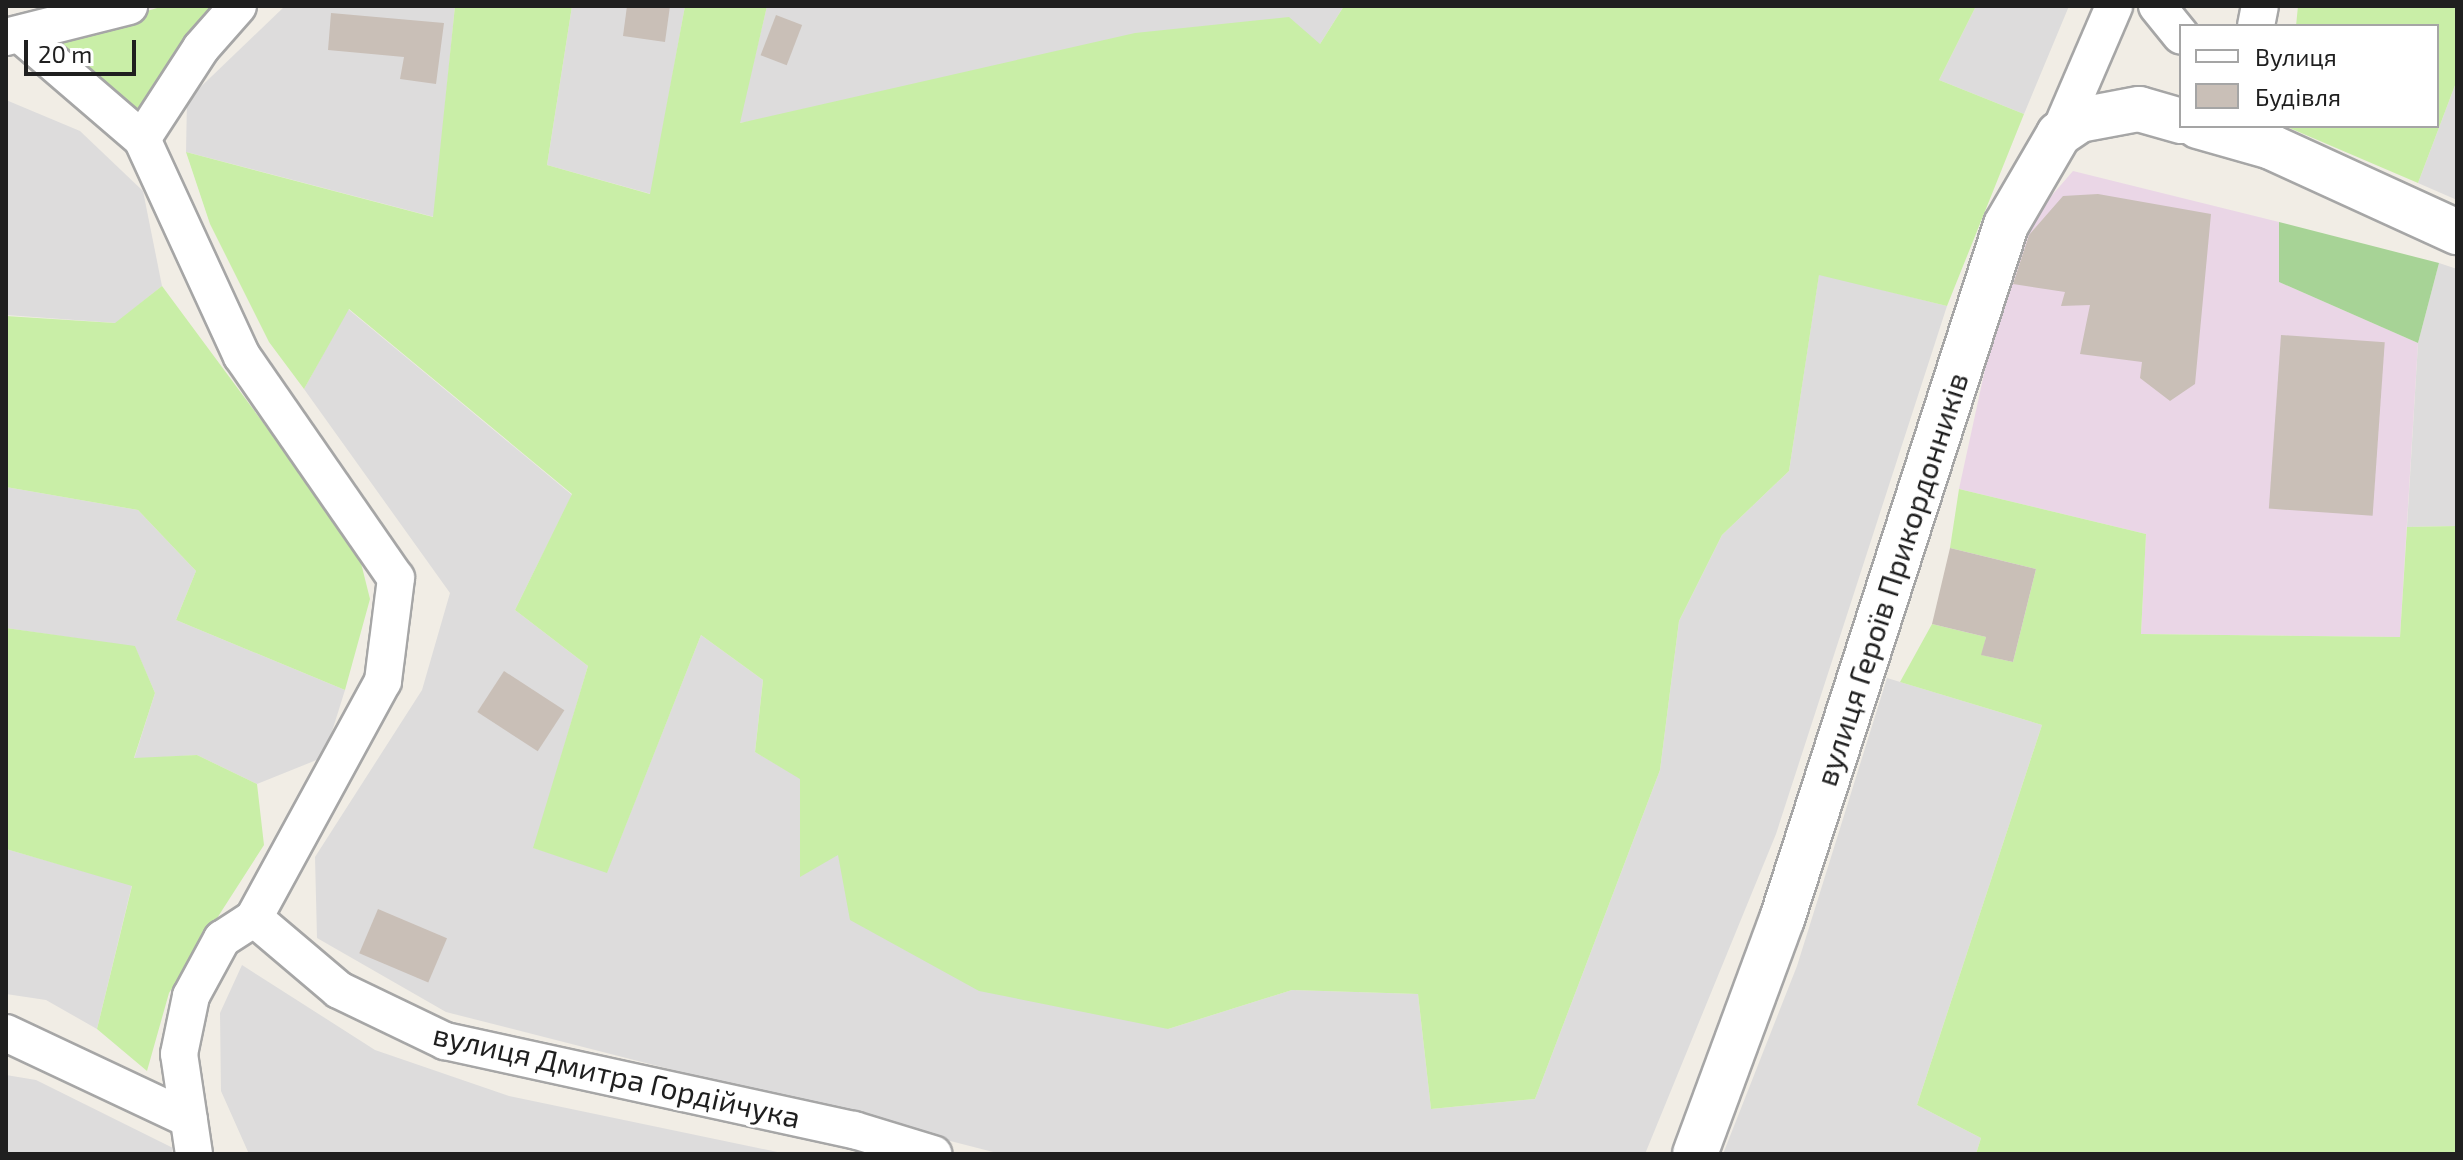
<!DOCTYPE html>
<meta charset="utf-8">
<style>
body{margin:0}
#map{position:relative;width:2463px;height:1160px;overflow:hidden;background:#f1ede5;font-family:"Exo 2",sans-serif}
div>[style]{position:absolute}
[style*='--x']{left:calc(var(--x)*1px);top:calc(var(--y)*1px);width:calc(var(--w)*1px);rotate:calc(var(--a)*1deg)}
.residential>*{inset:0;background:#dddcdc}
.industrial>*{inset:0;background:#ead6e6}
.grass>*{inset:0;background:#c9eea7}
.forest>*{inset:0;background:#a7d396}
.building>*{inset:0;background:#c9bfb7;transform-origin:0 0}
.roads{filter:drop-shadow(2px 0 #a6a6a6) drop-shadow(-2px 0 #a6a6a6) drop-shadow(0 2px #a6a6a6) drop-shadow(0 -2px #a6a6a6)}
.minor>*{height:36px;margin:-18px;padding:0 18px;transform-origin:18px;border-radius:18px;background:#fff}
.tertiary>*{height:44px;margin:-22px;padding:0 22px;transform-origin:22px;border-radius:22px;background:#fff}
span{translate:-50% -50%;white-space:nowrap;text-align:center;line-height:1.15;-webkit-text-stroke:6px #fff;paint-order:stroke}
.street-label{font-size:30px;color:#1f1f1f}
.frame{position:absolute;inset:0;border:8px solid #1f1f1f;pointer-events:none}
.legend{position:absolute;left:2179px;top:24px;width:260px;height:104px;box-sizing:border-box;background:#fff;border:2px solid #a5a5a5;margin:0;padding:10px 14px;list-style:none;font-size:24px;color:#1f1f1f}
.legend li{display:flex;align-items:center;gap:16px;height:40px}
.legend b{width:40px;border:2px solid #a5a5a5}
.scale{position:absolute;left:24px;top:40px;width:112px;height:36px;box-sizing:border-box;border:4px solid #1f1f1f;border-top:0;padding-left:10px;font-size:24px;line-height:28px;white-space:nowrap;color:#1f1f1f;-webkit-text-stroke:6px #fff;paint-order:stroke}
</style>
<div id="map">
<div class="residential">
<i style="clip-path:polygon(285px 6px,455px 6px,434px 217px,186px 152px,187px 100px)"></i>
<i style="clip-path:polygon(572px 6px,685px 6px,651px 194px,547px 165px)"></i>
<i style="clip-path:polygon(767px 6px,1344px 6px,1320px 44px,739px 123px)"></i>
<i style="clip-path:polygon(1976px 6px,2069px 6px,2024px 114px,1939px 80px)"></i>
<i style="clip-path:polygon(2457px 80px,2457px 200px,2418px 183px)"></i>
<i style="clip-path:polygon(6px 100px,80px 131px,143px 191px,162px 286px,116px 323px,6px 315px)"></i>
<i style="clip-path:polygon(2439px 263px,2457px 269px,2457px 526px,2407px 527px,2418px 343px)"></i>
<i style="clip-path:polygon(1819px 274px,1947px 306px,1776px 834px,1645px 1154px,1001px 1154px,446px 1012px,317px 938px,315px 857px,422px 690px,450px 593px,304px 389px,348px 309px,572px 495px,515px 610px,588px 666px,534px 848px,607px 872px,701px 635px,763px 680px,755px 752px,800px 778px,800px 876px,838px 854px,1168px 1029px,1292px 990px,1418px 994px,1431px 1109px,1535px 1099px,1660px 770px,1679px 621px,1722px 535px,1789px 471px)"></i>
<i style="clip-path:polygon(6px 487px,138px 510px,196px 571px,176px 620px,345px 690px,324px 757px,257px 784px,197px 755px,134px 759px,155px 693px,135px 647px,6px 628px)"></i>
<i style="clip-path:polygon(1887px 678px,2042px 725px,1917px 1105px,1981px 1138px,1976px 1154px,1723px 1154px,1797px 966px)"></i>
<i style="clip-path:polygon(6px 849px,132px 885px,97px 1029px,46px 1000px,6px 994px)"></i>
<i style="clip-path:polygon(242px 965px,375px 1050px,509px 1096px,787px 1154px,249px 1154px,221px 1091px,220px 1013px)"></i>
<i style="clip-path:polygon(6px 1075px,36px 1080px,173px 1148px,172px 1154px,6px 1154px)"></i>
</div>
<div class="industrial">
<i style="clip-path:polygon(2073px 171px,2279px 222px,2279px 282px,2418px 343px,2400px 637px,2141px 634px,2146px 534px,1959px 489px,2013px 240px)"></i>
</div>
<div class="grass">
<i style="clip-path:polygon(164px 6px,223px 6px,139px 121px,47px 40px)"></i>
<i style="clip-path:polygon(455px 6px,572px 6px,547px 165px,650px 194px,685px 6px,767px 6px,740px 123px,1135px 33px,1289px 17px,1320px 44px,1344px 6px,1976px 6px,1939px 80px,2024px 114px,1947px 306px,1819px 275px,1789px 471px,1722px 535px,1679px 621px,1660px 770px,1535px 1099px,1431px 1109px,1418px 994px,1292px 990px,1168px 1029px,979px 991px,850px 920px,838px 855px,800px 877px,800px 779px,755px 752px,763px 680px,701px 635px,607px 873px,533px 848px,588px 666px,515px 610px,572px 494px,349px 309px,304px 389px,269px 342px,210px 224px,186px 152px,433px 217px)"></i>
<i style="clip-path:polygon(2298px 6px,2457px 6px,2457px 80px,2418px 183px,2285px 126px,2437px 126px,2437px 26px,2296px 26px)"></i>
<i style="clip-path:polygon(162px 286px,358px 551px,370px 599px,345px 690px,176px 620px,196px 571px,138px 510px,6px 487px,6px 316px,115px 323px)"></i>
<i style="clip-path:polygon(1959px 489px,2146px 534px,2141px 634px,2400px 637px,2407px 527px,2457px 526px,2457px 1154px,1976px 1154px,1981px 1138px,1917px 1105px,2042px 725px,1900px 682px,1932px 624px,1986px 637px,1982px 655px,2013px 662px,2036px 569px,1950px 548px)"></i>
<i style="clip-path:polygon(6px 628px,135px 646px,155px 693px,134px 758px,197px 755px,257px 784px,264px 845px,169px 993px,147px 1071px,97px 1029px,132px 886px,6px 849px)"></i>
</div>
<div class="forest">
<i style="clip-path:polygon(2279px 222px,2439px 263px,2418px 343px,2279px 282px)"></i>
</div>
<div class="building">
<i style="clip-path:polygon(627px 6px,670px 6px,665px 42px,623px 36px)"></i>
<i style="clip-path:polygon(331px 13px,444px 23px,436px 84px,400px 79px,404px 57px,328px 50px)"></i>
<i style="left:776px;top:15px;width:28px;height:43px;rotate:21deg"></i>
<i style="clip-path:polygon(2098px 194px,2211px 214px,2195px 384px,2170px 401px,2140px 378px,2142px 362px,2080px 354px,2090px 305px,2061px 306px,2065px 292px,2013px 284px,2029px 235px,2063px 196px)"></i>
<i style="left:2281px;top:335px;width:104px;height:174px;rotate:4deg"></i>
<i style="clip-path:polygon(1950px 548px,2036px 569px,2013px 662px,1981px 655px,1986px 637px,1932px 624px)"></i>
<i style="left:504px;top:671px;width:72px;height:49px;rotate:33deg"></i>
<i style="left:378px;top:909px;width:75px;height:48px;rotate:23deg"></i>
</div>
<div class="roads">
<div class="minor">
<i style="--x:2157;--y:6;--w:38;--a:51"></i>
<i style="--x:2256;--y:26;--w:20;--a:-79"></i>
<i style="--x:21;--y:35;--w:160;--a:40.7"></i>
<i style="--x:142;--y:139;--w:239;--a:65.3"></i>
<i style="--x:242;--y:356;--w:270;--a:55.3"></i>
<i style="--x:396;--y:578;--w:104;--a:97.2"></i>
<i style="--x:383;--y:681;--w:270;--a:118.6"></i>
<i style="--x:254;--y:918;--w:111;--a:40.3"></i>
<i style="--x:339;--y:990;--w:118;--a:25.7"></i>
<i style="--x:445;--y:1041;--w:419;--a:12.3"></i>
<i style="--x:854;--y:1130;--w:83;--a:16.9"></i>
<i style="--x:6;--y:37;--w:127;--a:-14.1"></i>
<i style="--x:2059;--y:134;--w:139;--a:-66.7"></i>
<i style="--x:142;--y:139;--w:108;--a:-57"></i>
<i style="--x:201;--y:48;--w:56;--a:-48.6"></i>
<i style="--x:6;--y:1033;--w:202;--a:25.2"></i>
<i style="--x:194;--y:1154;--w:101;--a:-98.5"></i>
<i style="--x:179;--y:1054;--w:59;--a:-78.3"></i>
<i style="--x:191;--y:996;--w:65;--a:-61.5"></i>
<i style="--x:222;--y:939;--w:38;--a:-33"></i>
</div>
<div class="tertiary">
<i style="--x:2198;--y:126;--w:76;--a:16"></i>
<i style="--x:2271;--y:147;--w:205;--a:24.6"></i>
<i style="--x:1695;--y:1154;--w:251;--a:-69.7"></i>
<i style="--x:1782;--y:919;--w:729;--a:-72.11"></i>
<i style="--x:2006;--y:225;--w:105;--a:-59.8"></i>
<i style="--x:2059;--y:134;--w:25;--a:-34"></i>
<i style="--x:2080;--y:120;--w:60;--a:-10.6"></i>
<i style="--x:2139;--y:109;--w:44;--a:15.9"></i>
</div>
</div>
<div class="street-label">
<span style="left:1891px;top:579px;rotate:-72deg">вулиця Героїв Прикордонників</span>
<span style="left:617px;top:1075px;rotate:13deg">вулиця Дмитра Гордійчука</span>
</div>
<div class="frame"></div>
<ul class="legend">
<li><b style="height:10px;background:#fff"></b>Вулиця</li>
<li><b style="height:22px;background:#c9bfb7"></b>Будівля</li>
</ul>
<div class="scale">20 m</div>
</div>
